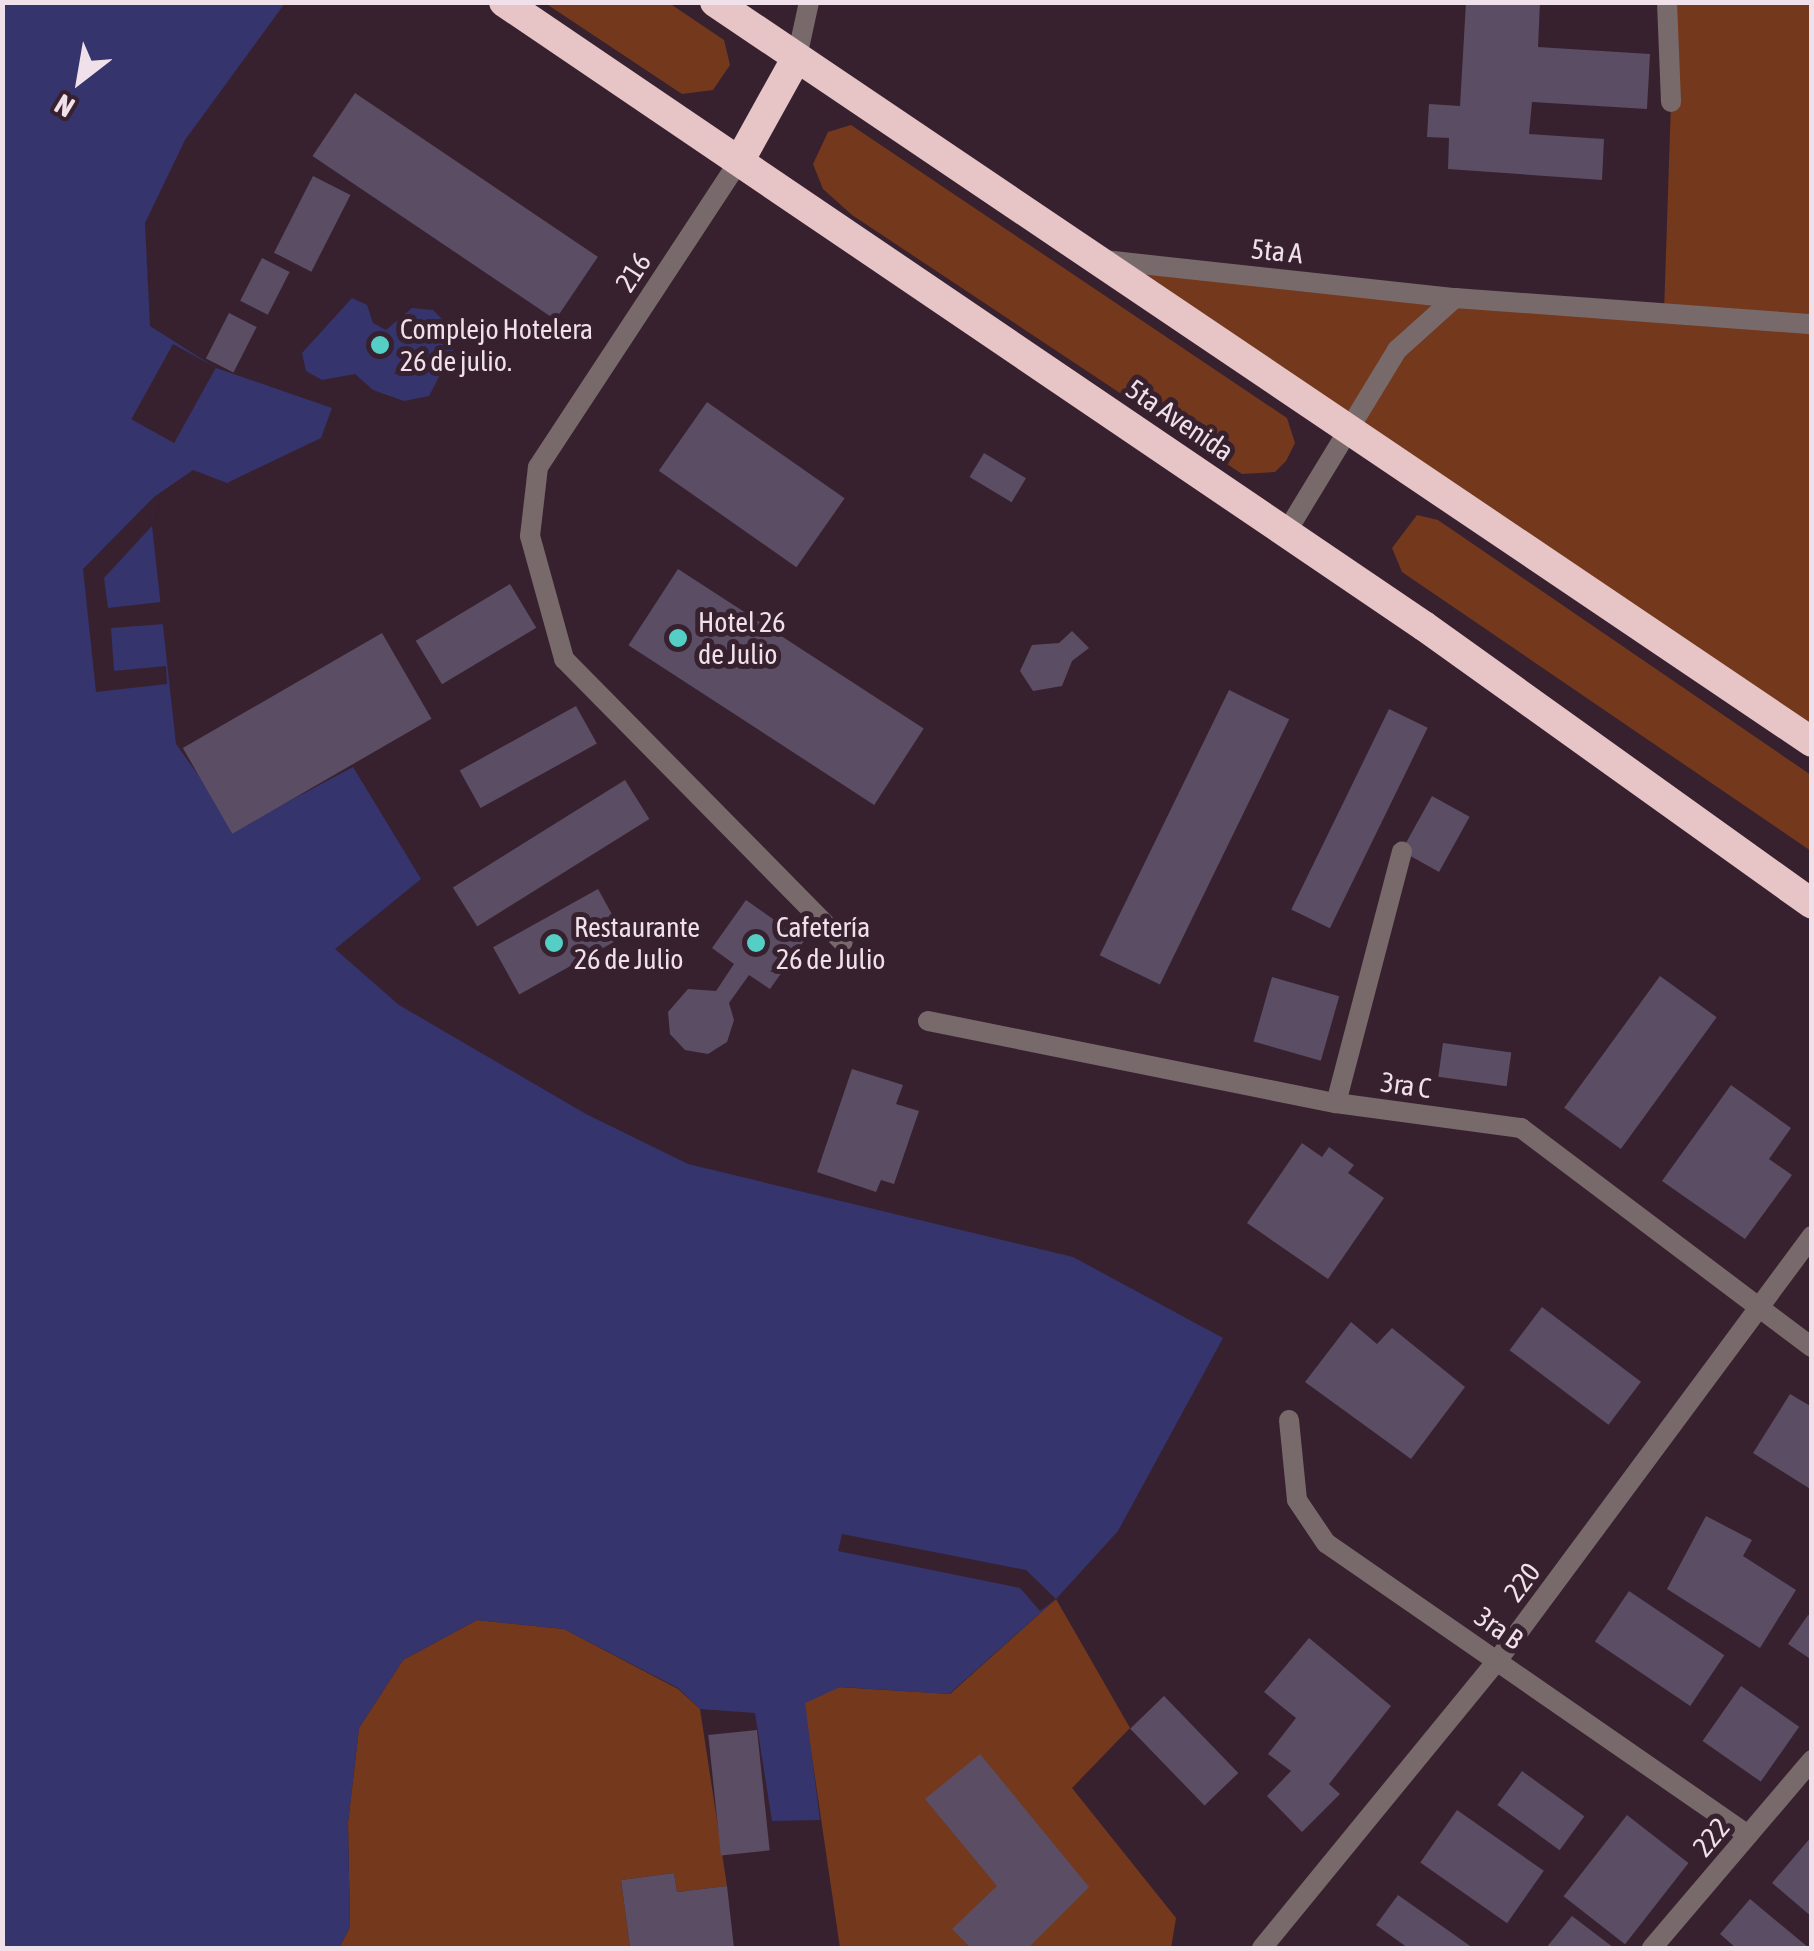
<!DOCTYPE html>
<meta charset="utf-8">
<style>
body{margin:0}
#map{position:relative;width:1814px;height:1951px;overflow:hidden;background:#37212f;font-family:"Asap Condensed",sans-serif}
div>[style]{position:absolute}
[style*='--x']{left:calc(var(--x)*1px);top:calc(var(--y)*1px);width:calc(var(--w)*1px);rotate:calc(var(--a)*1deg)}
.green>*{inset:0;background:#74381d}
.water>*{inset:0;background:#35346d}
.pier>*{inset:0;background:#37212f;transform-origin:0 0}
.building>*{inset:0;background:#5b4d64;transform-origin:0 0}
.lane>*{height:20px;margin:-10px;padding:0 10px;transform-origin:10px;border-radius:10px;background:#786a6b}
.street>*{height:20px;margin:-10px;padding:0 10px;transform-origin:10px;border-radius:10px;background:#786a6b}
.highway>*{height:30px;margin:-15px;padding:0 15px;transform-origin:15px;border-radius:15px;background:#e7c4c6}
.dots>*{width:28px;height:28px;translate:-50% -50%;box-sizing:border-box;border:5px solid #37212f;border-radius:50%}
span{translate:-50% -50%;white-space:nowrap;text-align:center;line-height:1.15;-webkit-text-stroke:10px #37212f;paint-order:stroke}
.street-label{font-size:28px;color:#efe0e9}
.poi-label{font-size:28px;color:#efe0e9}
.left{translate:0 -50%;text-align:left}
.frame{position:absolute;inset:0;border:5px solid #efe0e9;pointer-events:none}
.north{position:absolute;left:30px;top:30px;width:100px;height:100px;-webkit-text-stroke:8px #37212f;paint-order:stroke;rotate:211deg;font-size:28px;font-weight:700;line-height:40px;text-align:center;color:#efe0e9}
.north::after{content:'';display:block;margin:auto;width:35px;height:45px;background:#efe0e9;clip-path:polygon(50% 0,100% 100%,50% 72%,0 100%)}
</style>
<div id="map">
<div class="green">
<i style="clip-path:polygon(545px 3px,669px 3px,724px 40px,730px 65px,713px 90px,682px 94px)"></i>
<i style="clip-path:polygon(1667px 3px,1811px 3px,1811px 742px,1094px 259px,1664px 313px,1671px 102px)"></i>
<i style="clip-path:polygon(851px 125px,1287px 418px,1295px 443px,1286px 461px,1275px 472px,1242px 474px,852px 215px,823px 189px,813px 164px,828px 132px)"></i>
<i style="clip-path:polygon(1417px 515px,1438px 520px,1811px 775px,1811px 851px,1402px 572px,1392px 548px)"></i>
<i style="clip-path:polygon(1056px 1599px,1130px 1728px,1072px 1788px,1176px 1918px,1171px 1948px,840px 1948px,804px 1703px,839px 1687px,950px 1694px)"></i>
<i style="clip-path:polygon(477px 1620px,564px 1629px,678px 1689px,700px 1709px,727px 1886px,677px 1892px,674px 1873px,621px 1880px,630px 1948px,339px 1948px,350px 1927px,348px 1823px,359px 1728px,403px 1660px)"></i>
</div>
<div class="water">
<i style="clip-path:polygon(3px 3px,285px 3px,185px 140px,145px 223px,150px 326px,216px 368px,332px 408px,321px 438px,227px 483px,193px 470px,154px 497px,152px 526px,176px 744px,237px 829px,353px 767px,421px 879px,335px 949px,399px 1005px,586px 1114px,688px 1164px,1073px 1257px,1223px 1338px,1118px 1531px,1056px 1599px,949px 1694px,840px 1687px,805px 1703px,820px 1820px,772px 1821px,755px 1713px,700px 1709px,678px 1688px,564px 1629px,477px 1620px,403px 1660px,359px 1728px,348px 1823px,350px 1927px,339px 1948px,3px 1948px)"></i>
<i style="clip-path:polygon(352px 298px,367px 305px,373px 323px,386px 330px,412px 308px,433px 310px,448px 325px,453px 350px,429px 396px,404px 401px,373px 390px,355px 374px,322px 380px,306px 371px,302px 353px)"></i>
</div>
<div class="pier">
<i style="left:173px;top:344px;width:49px;height:86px;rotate:29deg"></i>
<i style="clip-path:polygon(154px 497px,152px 526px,104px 578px,108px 608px,161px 602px,164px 624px,111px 628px,114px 671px,166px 666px,167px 684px,96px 692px,83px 569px)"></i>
<i style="clip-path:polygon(842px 1534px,1026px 1570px,1056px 1599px,1040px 1611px,1020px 1588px,838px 1551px)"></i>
</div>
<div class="building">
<i style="clip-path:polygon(1466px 2px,1540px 2px,1538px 47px,1650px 54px,1647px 109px,1532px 102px,1529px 134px,1604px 139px,1602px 180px,1448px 169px,1449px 138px,1427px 137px,1429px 104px,1460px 106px)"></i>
<i style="left:355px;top:93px;width:293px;height:76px;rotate:34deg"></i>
<i style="left:313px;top:176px;width:42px;height:86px;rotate:27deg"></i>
<i style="left:262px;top:258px;width:31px;height:48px;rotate:27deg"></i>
<i style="left:229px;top:313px;width:31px;height:51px;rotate:27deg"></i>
<i style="left:707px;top:402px;width:168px;height:84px;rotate:35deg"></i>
<i style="left:984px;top:453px;width:49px;height:28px;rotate:31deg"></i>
<i style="left:678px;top:569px;width:293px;height:91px;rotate:33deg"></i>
<i style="left:510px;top:584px;width:51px;height:110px;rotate:59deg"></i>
<i style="clip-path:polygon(1072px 631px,1089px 648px,1072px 661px,1062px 686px,1033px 691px,1020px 671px,1032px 645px,1059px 643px)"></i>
<i style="left:382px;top:633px;width:99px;height:230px;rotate:60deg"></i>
<i style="left:1229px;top:690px;width:67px;height:295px;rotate:26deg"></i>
<i style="left:576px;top:706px;width:43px;height:133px;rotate:61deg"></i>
<i style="left:1389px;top:709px;width:43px;height:223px;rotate:26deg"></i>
<i style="left:625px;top:780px;width:46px;height:203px;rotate:58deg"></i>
<i style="left:1432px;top:796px;width:43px;height:63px;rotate:29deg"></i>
<i style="left:598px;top:889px;width:54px;height:120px;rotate:61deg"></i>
<i style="clip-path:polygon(746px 900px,804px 941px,770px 989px,749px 975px,729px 1003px,734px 1020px,727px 1042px,708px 1054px,685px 1050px,670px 1034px,668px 1012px,688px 989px,716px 991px,734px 964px,712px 948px)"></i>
<i style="left:1660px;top:976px;width:70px;height:163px;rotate:36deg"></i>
<i style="left:1272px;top:977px;width:70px;height:67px;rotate:16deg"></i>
<i style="left:1443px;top:1043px;width:69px;height:34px;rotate:8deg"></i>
<i style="clip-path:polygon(852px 1069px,903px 1085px,896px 1104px,919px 1111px,894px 1184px,881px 1180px,876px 1192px,817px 1172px)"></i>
<i style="clip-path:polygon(1731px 1085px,1791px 1128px,1769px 1159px,1792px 1175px,1745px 1239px,1662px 1181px)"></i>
<i style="clip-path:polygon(1302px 1143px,1322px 1157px,1329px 1147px,1354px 1165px,1348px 1173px,1384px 1198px,1328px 1279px,1247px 1223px)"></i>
<i style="left:1542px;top:1307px;width:124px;height:54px;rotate:37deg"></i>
<i style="clip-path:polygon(1351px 1322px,1377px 1344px,1392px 1328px,1465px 1387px,1411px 1459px,1305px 1382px)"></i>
<i style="clip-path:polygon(1790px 1394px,1812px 1407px,1812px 1490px,1753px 1453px)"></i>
<i style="clip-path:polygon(1706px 1516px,1752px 1540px,1743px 1556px,1796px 1590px,1760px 1648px,1667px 1589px)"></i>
<i style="left:1629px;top:1591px;width:115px;height:61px;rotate:34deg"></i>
<i style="clip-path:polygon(1808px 1615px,1812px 1617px,1812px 1660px,1788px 1644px)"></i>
<i style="clip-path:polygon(1309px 1638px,1391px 1706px,1329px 1784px,1340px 1794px,1302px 1832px,1267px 1796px,1291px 1771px,1268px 1754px,1296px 1718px,1264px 1692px)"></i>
<i style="left:1741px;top:1686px;width:71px;height:67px;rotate:35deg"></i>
<i style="left:1164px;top:1696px;width:107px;height:47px;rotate:46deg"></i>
<i style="left:757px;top:1730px;width:121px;height:49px;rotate:84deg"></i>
<i style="clip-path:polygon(980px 1754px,1089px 1887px,1028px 1948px,971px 1948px,952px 1929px,997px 1886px,925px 1799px)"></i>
<i style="left:1522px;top:1771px;width:77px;height:42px;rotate:36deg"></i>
<i style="left:1457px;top:1810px;width:106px;height:64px;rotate:35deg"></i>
<i style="left:1627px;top:1815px;width:78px;height:103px;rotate:38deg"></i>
<i style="clip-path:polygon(1812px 1836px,1812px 1917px,1772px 1883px)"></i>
<i style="clip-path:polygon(674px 1873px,677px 1892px,727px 1886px,734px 1948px,630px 1948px,621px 1880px)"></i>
<i style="clip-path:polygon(1398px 1895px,1473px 1948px,1408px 1948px,1376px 1925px)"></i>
<i style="clip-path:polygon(1750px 1899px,1809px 1948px,1736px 1948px,1720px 1934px)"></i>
<i style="clip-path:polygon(1572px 1916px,1614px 1948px,1546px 1948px)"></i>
</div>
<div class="lane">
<i style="--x:1667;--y:2;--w:100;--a:87.7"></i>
<i style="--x:797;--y:57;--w:56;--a:-77.7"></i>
<i style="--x:741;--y:158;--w:370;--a:123.3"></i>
<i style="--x:538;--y:467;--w:69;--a:96.6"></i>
<i style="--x:530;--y:536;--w:128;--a:74.5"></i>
<i style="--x:564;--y:659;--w:397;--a:45.4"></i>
<i style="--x:1336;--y:1103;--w:260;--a:-75.3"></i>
</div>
<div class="street">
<i style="--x:1104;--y:260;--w:353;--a:6.2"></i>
<i style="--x:1287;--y:531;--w:212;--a:-58.7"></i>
<i style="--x:1397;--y:350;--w:78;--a:-41.9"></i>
<i style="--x:1455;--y:298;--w:358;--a:4.2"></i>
<i style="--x:928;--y:1021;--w:416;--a:11.4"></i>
<i style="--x:1336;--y:1103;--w:187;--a:7.7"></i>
<i style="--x:1521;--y:1128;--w:364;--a:37"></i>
<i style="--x:1289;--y:1420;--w:80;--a:84.3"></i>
<i style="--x:1297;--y:1500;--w:52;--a:56"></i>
<i style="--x:1326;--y:1543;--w:513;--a:34.68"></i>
<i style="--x:1262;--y:1948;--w:371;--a:-50.7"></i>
<i style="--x:1497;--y:1661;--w:529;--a:-53.46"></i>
<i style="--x:1652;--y:1948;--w:247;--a:-49.6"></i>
</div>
<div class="highway">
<i style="--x:504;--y:2;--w:1112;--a:34.15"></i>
<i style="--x:1424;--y:626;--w:477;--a:35.6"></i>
<i style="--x:715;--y:2;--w:1323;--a:34"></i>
<i style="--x:741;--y:158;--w:115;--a:-61"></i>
</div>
<div class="dots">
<i style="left:380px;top:345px;background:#55cec6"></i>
<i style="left:678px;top:638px;background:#55cec6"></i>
<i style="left:554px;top:943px;background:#55cec6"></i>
<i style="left:756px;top:943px;background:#55cec6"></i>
</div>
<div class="street-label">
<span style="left:1277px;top:251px;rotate:6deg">5ta A</span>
<span style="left:633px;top:272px;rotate:-57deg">216</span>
<span style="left:1180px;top:420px;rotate:34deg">5ta Avenida</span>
<span style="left:1406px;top:1085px;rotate:8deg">3ra C</span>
<span style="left:1522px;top:1582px;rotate:-53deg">220</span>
<span style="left:1499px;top:1628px;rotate:35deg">3ra B</span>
<span style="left:1711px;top:1837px;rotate:-50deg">222</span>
</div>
<div class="poi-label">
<span class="left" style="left:400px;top:345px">Complejo Hotelera<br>26 de julio.</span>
<span class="left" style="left:698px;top:638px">Hotel 26<br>de Julio</span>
<span class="left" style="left:574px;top:943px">Restaurante<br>26 de Julio</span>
<span class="left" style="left:776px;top:943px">Cafetería<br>26 de Julio</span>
</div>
<div class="frame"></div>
<div class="north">N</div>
</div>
